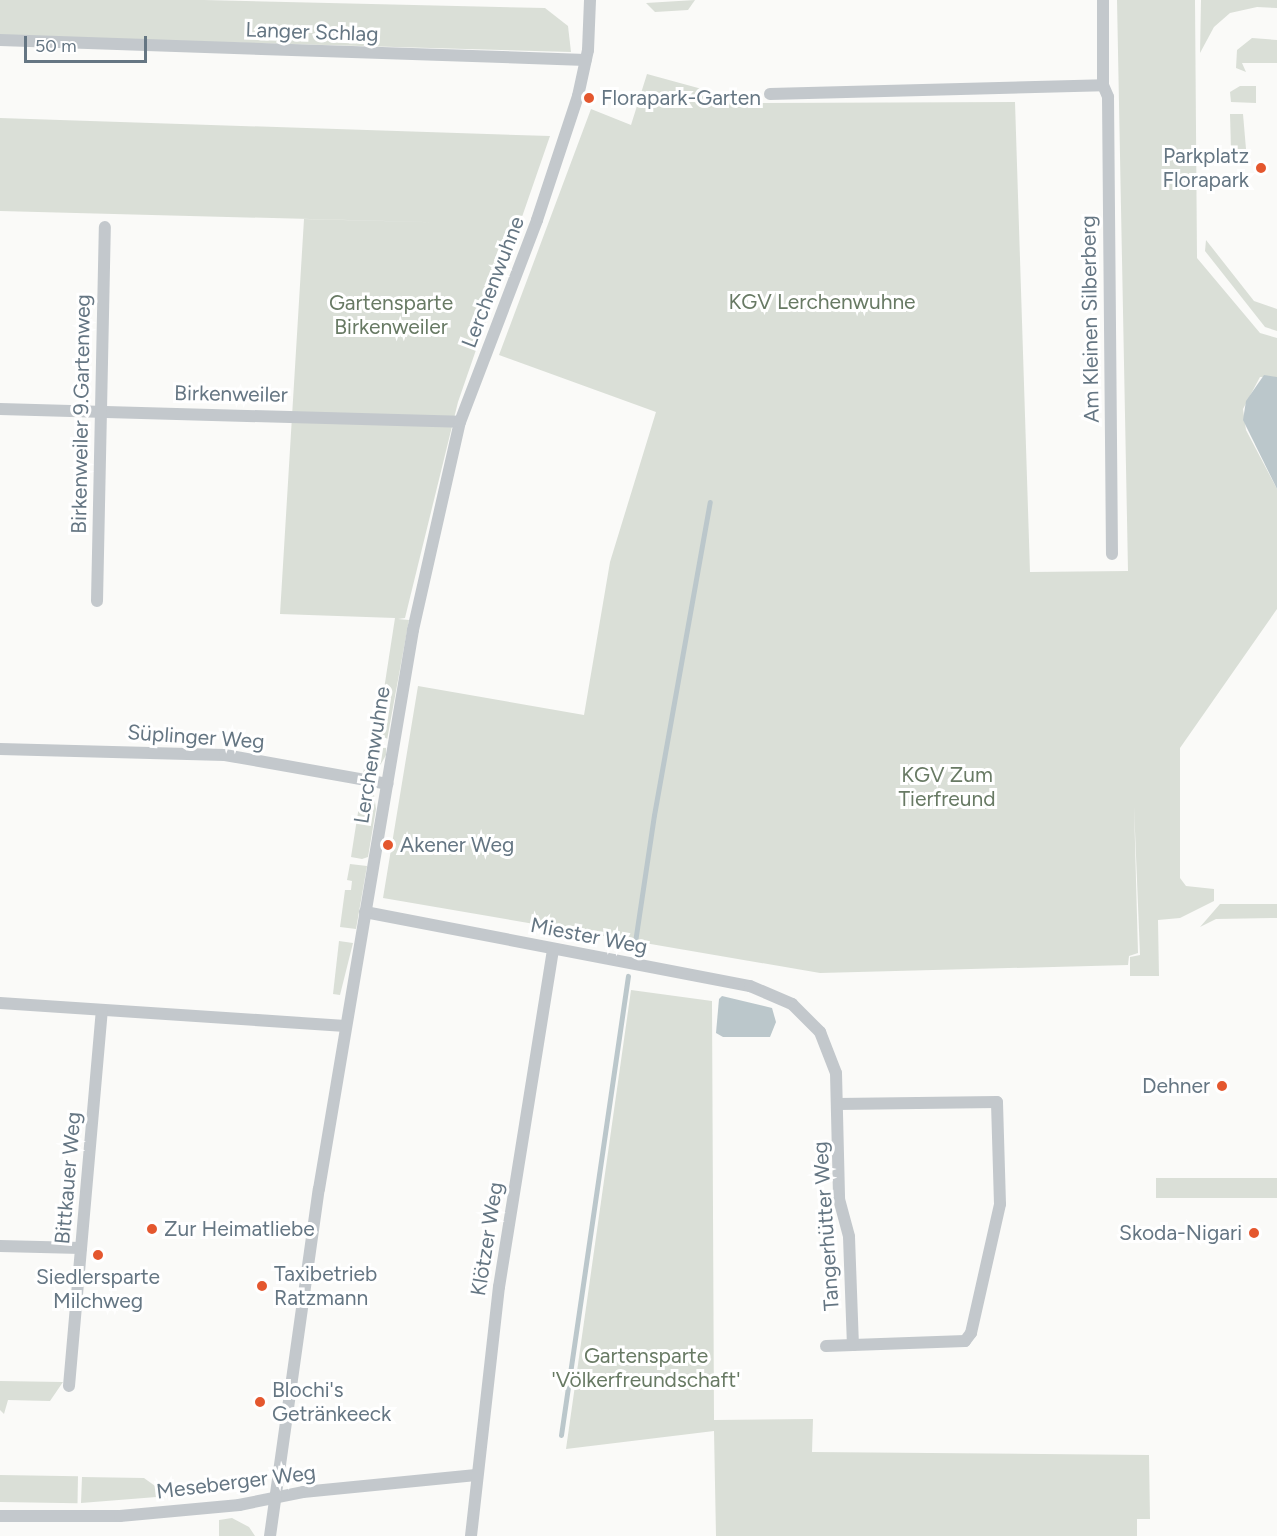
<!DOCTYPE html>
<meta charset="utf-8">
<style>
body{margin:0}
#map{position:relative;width:1277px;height:1536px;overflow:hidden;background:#fafaf8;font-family:Figtree,sans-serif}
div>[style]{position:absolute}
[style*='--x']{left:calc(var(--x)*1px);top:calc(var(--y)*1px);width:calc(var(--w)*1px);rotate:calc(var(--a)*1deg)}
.green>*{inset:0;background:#dadfd7;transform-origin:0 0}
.water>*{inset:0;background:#bbc7cb}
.stream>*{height:5px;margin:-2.5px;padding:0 2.5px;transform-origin:2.5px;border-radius:2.5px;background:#bbc7cb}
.street>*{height:12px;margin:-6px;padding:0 6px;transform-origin:6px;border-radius:6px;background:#c3c8cc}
.dots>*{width:16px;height:16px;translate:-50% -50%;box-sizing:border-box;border:3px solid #fff;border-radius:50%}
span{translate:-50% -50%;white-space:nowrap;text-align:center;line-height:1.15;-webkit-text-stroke:6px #fff;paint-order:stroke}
.street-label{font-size:21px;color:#657683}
.poi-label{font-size:21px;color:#657683}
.left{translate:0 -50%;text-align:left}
.right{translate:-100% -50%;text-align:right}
.park-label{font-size:21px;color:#687a64}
.scale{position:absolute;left:24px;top:36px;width:123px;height:27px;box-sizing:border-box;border:3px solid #657683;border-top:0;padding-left:8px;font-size:18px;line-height:21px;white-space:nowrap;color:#657683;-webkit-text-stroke:4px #fff;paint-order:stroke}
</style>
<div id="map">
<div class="green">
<i style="clip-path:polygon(0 0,204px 0,545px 8px,568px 26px,571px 52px,0 36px)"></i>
<i style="clip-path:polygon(695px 0,688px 10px,655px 12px,646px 3px)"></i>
<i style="clip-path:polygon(1117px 0,1195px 0,1197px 258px,1260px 333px,1277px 338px,1277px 377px,1260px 377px,1243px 409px,1246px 430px,1277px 489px,1277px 609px,1180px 748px,1180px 878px,1186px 886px,1214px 889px,1214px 901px,1180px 918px,1158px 920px,1159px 976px,1130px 976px,1130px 957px,1140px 955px,1134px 806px,1138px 953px,1129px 956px,1128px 965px,820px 973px,383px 898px,418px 686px,584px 715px,610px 562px,656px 412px,499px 355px,591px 109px,631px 125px,647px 74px,753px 103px,1015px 102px,1030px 572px,1128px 571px)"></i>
<i style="clip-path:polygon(1201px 0,1277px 0,1277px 8px,1257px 7px,1230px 13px,1214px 27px,1200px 53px)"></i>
<i style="clip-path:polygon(1252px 38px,1277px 40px,1277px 63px,1242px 63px,1246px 72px,1236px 68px,1237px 50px)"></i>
<i style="clip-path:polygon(1240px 86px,1256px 86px,1256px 103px,1231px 102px,1230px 92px)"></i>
<i style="clip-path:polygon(1230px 114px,1243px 114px,1246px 149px,1231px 149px)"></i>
<i style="clip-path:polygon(0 118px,550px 136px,458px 402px,405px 618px,398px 619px,409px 620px,387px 740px,372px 739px,376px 715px,380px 715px,395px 618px,280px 614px,304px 219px,461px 223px,0 211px)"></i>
<i style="clip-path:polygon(1206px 240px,1254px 301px,1277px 309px,1277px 331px,1265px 327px,1205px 251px)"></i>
<i style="clip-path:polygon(369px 748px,386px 748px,386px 755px,378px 769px,363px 773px)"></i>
<i style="clip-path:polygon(362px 787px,374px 795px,376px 809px,368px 857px,362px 859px,351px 857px)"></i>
<i style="clip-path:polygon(350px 864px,367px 866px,356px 929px,340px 927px,345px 890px,351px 890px,352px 881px,347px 880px)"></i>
<i style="clip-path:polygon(1220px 904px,1277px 904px,1277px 918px,1216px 919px,1200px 927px)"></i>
<i style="clip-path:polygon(339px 941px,353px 943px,340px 995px,333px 994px)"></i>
<i style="clip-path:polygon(631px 990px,712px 1001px,714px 1420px,813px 1419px,812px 1452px,1149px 1455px,1150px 1519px,1137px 1519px,1137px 1536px,716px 1536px,714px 1431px,566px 1449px)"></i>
<i style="left:1277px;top:1178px;width:20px;height:121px;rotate:90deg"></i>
<i style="clip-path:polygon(0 1381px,63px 1382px,50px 1401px,8px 1400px,4px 1414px,0 1410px)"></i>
<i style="left:0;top:1475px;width:78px;height:27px;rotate:1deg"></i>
<i style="clip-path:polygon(82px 1477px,144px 1478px,169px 1496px,81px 1503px)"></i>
<i style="clip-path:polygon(232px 1518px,249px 1527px,255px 1536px,219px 1536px,219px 1520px)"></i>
</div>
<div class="water">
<i style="clip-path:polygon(1264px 375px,1277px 377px,1277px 489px,1243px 420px,1246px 401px)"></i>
<i style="clip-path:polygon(722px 996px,772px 1008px,776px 1022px,770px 1037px,723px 1037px,716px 1033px,719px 999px)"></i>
</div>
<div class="stream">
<i style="--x:635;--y:942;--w:128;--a:-81.5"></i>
<i style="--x:654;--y:815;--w:318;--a:-79.9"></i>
<i style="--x:561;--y:1435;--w:464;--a:-81.7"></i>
</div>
<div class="street">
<i style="--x:0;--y:40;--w:586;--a:1.95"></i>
<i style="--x:1103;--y:85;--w:13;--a:67"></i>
<i style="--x:1108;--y:97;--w:457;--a:89.5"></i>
<i style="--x:770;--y:94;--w:333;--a:-1.5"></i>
<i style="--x:1103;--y:85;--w:85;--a:-90"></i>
<i style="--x:0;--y:409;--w:460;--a:1.6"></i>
<i style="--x:97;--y:601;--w:374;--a:-88.8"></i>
<i style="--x:0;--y:749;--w:225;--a:1.5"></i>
<i style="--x:225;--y:755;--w:165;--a:10.1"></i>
<i style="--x:365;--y:912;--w:392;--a:10.9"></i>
<i style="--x:750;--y:986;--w:46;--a:23.2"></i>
<i style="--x:792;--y:1004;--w:40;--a:45"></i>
<i style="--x:820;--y:1032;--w:44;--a:68.7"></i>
<i style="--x:836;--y:1073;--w:126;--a:88.6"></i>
<i style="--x:839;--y:1199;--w:39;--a:75"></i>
<i style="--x:849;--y:1237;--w:108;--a:87.9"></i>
<i style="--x:853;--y:1345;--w:112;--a:-2"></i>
<i style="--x:965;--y:1341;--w:10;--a:-53"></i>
<i style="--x:971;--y:1333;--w:132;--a:-77.3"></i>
<i style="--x:1000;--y:1204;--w:102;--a:-91.7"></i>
<i style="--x:997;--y:1102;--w:159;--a:179.3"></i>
<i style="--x:0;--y:1003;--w:346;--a:3.8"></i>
<i style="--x:0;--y:1246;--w:81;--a:1.4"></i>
<i style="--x:826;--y:1346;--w:27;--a:-2"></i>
<i style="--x:69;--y:1386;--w:377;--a:-85"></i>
<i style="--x:0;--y:1516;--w:120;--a:0"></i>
<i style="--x:120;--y:1516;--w:120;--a:-5.3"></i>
<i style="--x:239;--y:1505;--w:65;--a:-11.5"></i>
<i style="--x:303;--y:1492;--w:174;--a:-5.6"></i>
<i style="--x:270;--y:1536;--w:350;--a:-82"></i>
<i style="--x:319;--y:1189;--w:567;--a:-80.45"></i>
<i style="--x:413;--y:630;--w:213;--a:-77.3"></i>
<i style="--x:460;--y:422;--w:216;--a:-69.1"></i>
<i style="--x:537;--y:220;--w:131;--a:-71.7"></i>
<i style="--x:578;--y:96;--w:47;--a:-77.7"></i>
<i style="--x:588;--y:50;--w:50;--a:-87.7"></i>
<i style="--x:471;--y:1536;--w:251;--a:-83.6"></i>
<i style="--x:499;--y:1287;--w:342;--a:-80.9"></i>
</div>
<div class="dots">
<i style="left:589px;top:98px;background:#e4572e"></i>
<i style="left:1261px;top:168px;background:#e4572e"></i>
<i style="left:388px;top:845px;background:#e4572e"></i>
<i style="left:1222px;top:1086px;background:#e4572e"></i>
<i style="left:152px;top:1229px;background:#e4572e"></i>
<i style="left:1254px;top:1233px;background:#e4572e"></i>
<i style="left:98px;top:1255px;background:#e4572e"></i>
<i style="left:262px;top:1286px;background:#e4572e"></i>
<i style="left:260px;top:1402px;background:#e4572e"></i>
</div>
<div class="street-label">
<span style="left:312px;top:32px;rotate:2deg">Langer Schlag</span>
<span style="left:493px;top:282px;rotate:-69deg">Lerchenwuhne</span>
<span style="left:1090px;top:319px;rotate:-91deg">Am Kleinen Silberberg</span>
<span style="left:231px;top:394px;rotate:1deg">Birkenweiler</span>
<span style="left:81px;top:414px;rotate:-89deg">Birkenweiler 9.Gartenweg</span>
<span style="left:196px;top:737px;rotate:4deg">Süplinger Weg</span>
<span style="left:372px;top:755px;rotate:-81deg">Lerchenwuhne</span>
<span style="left:589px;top:936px;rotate:11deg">Miester Weg</span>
<span style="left:68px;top:1178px;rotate:-85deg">Bittkauer Weg</span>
<span style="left:826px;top:1226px;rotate:-94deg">Tangerhütter Weg</span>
<span style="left:487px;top:1239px;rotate:-81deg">Klötzer Weg</span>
<span style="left:236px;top:1482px;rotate:-7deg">Meseberger Weg</span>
</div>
<div class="poi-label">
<span class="left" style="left:601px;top:98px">Florapark-Garten</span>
<span class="right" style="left:1249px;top:168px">Parkplatz<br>Florapark</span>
<span class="left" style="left:400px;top:845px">Akener Weg</span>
<span class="right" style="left:1210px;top:1086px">Dehner</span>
<span class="left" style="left:164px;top:1229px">Zur Heimatliebe</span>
<span class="right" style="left:1242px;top:1233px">Skoda-Nigari</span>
<span class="left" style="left:274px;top:1286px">Taxibetrieb<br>Ratzmann</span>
<span style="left:98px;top:1289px">Siedlersparte<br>Milchweg</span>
<span class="left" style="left:272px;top:1402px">Blochi's<br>Getränkeeck</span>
</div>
<div class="park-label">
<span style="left:822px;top:302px">KGV Lerchenwuhne</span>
<span style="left:391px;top:315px">Gartensparte<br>Birkenweiler</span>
<span style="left:947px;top:787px">KGV Zum<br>Tierfreund</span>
<span style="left:646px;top:1368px">Gartensparte<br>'Völkerfreundschaft'</span>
</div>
<div class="scale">50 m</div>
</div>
